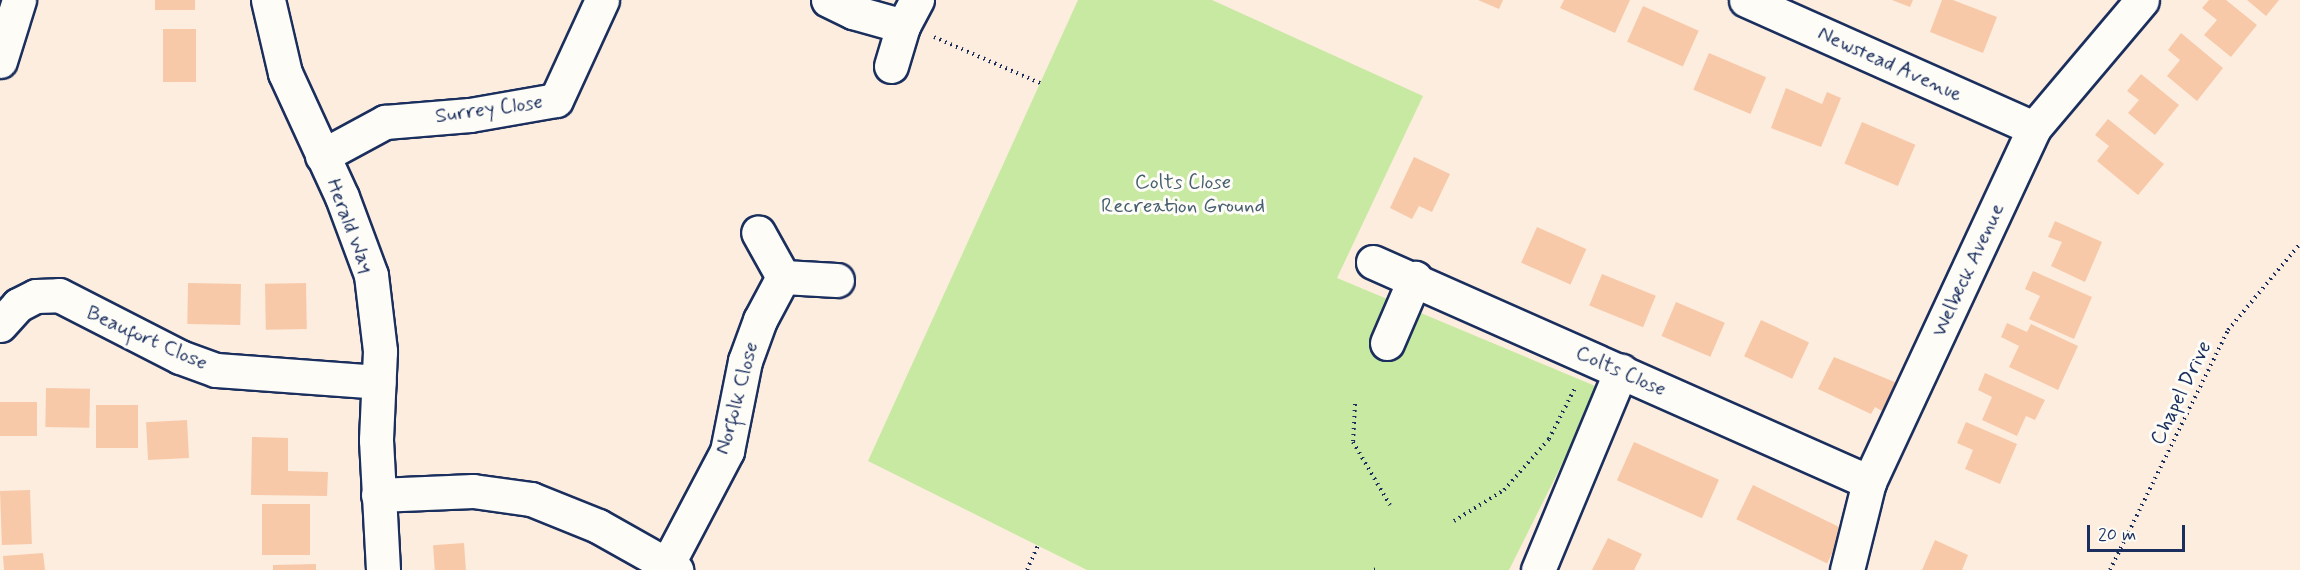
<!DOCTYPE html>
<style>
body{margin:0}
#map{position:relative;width:2300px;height:570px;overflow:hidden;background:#fceddf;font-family:Mynerve,sans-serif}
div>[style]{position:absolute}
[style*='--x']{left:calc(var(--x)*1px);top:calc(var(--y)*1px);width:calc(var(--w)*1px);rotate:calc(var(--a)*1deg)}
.green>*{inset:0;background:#c8e9a2}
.building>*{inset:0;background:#f8c9a8;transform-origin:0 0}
.path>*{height:4px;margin-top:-2px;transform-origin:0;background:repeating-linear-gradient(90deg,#1b2f5e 0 1.5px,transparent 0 6px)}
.roads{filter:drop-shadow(2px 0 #1b2f5e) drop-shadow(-2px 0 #1b2f5e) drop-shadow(0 2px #1b2f5e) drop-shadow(0 -2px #1b2f5e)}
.minor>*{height:33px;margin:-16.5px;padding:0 16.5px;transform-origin:16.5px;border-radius:16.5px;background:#fdfcf7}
.major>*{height:33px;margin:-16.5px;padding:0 16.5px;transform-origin:16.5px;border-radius:16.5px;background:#fdfcf7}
span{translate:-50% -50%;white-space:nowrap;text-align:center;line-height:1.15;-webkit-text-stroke:6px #fdfcf7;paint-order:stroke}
.street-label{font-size:21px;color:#1b2f5e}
.park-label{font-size:21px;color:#465e6f}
.scale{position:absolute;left:2087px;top:525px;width:98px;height:27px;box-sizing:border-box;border:3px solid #1b2f5e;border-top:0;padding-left:8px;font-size:18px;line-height:21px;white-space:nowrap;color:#1b2f5e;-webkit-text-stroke:4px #fdfcf7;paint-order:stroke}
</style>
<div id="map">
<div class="green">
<i style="clip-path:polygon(1078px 0,1212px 0,1423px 96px,1337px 278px,1600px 388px,1509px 570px,1087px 570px,868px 461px)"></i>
</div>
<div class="building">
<i style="left:155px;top:0;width:40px;height:10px"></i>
<i style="clip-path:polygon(1478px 0,1503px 0,1499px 9px)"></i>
<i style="clip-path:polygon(1564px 0,1630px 0,1615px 33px,1560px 8px)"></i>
<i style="clip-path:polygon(1892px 0,1913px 0,1910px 7px)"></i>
<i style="clip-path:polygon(1942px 0,1953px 0,1997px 17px,1983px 53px,1930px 32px)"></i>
<i style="clip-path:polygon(2209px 0,2226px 0,2257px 25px,2231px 57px,2204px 35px,2217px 20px,2202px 8px)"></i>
<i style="clip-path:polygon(2247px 0,2279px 0,2266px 16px)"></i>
<i style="left:1643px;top:6px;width:61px;height:39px;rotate:24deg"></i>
<i style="left:163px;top:29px;width:33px;height:53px"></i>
<i style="clip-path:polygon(2181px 33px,2223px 68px,2197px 101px,2167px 76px,2180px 60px,2168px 50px)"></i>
<i style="left:1709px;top:53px;width:62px;height:40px;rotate:23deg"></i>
<i style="clip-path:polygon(2141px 74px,2179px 105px,2155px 135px,2128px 113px,2139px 100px,2127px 91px)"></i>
<i style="clip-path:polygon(1786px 88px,1822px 104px,1827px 92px,1841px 98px,1821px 147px,1771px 128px)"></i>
<i style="clip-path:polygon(2108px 119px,2164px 164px,2138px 195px,2097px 161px,2109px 146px,2095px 135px)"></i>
<i style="left:1862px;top:122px;width:58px;height:45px;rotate:23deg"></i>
<i style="clip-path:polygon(1414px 157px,1450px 174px,1432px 212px,1419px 206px,1412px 219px,1390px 208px)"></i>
<i style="clip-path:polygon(2055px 221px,2102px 242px,2085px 282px,2051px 266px,2062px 242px,2048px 237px)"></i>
<i style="left:1537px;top:227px;width:54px;height:39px;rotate:24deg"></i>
<i style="clip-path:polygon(2033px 271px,2092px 297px,2074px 339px,2029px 319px,2040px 296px,2025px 289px)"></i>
<i style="left:1602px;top:274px;width:58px;height:34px;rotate:22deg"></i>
<i style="left:188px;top:283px;width:53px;height:41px;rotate:1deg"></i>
<i style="left:306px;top:283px;width:46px;height:41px;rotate:89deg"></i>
<i style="left:1676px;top:302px;width:53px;height:37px;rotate:23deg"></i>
<i style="left:1761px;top:320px;width:53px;height:40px;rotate:25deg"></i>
<i style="clip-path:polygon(2007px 323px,2027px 332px,2031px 324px,2078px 346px,2058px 390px,2009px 367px,2019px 346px,2001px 337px)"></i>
<i style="clip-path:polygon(1834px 357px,1897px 383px,1882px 411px,1875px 407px,1871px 414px,1818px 389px)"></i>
<i style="clip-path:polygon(1985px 373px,2045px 400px,2035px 420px,2026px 416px,2017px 436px,1982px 420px,1992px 397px,1978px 390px)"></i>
<i style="left:46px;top:388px;width:44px;height:39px;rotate:1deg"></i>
<i style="left:0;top:402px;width:37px;height:34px"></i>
<i style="left:138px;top:405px;width:43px;height:42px;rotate:90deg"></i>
<i style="left:187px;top:420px;width:38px;height:41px;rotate:87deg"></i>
<i style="clip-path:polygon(1966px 422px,2017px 444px,2000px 484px,1965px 469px,1973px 450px,1957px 443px)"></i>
<i style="clip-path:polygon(252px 437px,288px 438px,288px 471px,328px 472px,327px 496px,251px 495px)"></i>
<i style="left:1634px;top:442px;width:93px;height:42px;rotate:24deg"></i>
<i style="left:1753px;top:485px;width:101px;height:38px;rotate:26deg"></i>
<i style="left:30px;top:490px;width:54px;height:30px;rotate:88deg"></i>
<i style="left:262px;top:504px;width:48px;height:51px"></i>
<i style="clip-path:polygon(1608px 538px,1642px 554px,1634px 570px,1592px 570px)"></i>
<i style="clip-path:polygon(1935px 540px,1968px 555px,1962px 570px,1922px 570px)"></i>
<i style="left:464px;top:543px;width:27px;height:31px;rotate:86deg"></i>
<i style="clip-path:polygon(43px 553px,45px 570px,4px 570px,3px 556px)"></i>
<i style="clip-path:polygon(316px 564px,316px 570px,273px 570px,273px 565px)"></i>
</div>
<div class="path">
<i style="--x:934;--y:37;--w:116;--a:23.5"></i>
<i style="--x:1355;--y:404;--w:38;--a:93"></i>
<i style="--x:1353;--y:442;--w:73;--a:59.6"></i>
<i style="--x:1454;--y:521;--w:59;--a:-31.8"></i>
<i style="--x:1504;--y:490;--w:68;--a:-48.6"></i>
<i style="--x:1549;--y:439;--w:59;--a:-63"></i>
<i style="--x:1027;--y:570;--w:27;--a:-66"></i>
<i style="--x:1374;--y:570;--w:3;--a:-18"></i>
<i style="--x:2110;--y:570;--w:267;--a:-63.8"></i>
<i style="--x:2228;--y:330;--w:112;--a:-50.1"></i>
</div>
<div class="roads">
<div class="minor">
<i style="--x:268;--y:0;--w:75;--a:76.9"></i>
<i style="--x:285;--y:73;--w:136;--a:65.3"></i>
<i style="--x:342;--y:197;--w:83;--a:69.6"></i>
<i style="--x:371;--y:275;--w:77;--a:83.2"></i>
<i style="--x:380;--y:351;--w:89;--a:92.6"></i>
<i style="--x:376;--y:440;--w:130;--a:86.9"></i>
<i style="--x:828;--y:0;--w:28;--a:26"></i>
<i style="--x:853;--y:12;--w:52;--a:15.6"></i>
<i style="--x:1746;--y:0;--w:315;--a:24"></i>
<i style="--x:891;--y:66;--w:42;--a:-73.3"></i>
<i style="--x:903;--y:26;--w:30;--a:-62"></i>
<i style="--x:322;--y:156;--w:72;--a:-28.4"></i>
<i style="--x:385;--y:122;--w:85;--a:-4.7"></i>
<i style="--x:470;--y:115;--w:87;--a:-9.9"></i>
<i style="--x:556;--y:100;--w:110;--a:-65.3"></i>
<i style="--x:1373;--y:262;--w:543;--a:23.92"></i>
<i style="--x:783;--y:277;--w:54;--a:3.2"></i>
<i style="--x:0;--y:325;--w:27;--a:-48"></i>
<i style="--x:18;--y:305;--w:20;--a:-27"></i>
<i style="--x:36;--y:296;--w:23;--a:-2"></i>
<i style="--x:59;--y:295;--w:136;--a:27.1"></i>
<i style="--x:180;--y:357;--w:38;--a:20"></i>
<i style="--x:216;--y:370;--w:163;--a:4.2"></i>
<i style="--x:1387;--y:343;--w:71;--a:-66.7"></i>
<i style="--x:378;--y:495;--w:95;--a:-2.4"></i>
<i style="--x:473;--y:491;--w:59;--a:7.9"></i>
<i style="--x:531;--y:499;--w:72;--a:21.9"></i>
<i style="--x:598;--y:526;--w:90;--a:29.4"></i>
<i style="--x:667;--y:565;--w:129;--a:-62.2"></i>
<i style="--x:727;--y:451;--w:92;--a:-78.7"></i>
<i style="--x:745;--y:361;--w:44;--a:-69.9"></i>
<i style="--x:760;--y:320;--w:49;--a:-61.9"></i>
<i style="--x:783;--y:277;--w:51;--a:-119.1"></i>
<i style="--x:1538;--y:570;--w:216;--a:-67.4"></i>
<i style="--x:1847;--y:570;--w:91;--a:-76"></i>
<i style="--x:1869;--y:482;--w:391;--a:-65"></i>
<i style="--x:2034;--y:128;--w:167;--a:-49.8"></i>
</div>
<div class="major">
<i style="--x:0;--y:61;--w:64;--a:-72.7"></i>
</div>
</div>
<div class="street-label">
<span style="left:1890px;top:64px;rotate:24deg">Newstead Avenue</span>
<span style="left:489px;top:109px;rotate:-8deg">Surrey Close</span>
<span style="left:350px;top:226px;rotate:69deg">Herald Way</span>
<span style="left:1968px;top:270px;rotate:-65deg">Welbeck Avenue</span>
<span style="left:147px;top:338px;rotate:24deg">Beaufort Close</span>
<span style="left:1621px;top:371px;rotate:24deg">Colts Close</span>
<span style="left:2181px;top:393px;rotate:-64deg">Chapel Drive</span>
<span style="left:737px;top:398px;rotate:-75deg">Norfolk Close</span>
</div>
<div class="park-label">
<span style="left:1183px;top:194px">Colts Close<br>Recreation Ground</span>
</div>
<div class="scale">20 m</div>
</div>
